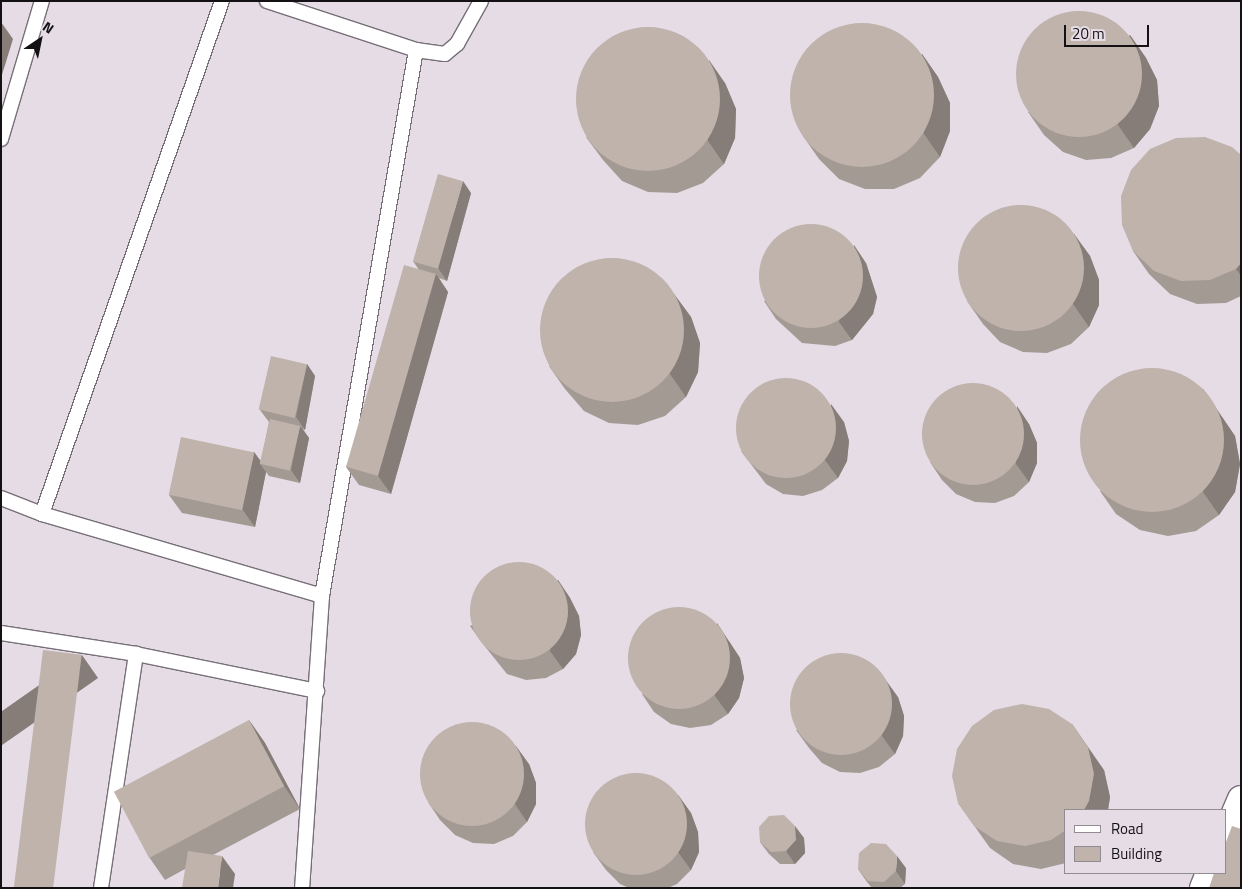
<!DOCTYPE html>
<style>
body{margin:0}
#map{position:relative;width:1242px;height:889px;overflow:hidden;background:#e5dce6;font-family:"Titillium Web",sans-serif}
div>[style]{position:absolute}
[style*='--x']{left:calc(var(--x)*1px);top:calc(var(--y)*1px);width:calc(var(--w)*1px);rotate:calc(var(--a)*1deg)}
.roads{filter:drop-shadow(1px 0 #776f78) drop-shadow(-1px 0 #776f78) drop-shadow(0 1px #776f78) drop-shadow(0 -1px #776f78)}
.lane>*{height:14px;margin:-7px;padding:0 7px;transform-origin:7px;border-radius:7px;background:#fff}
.street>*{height:26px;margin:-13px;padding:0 13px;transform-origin:13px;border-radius:13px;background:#fff}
.wall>*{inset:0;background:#a49a94}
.shaded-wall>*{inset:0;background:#867d78;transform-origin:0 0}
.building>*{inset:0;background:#bfb3ac;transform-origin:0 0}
.round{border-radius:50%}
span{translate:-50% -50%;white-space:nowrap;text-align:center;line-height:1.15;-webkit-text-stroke:4px #e5dce6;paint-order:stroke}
.frame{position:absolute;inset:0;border:2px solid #141115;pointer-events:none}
.legend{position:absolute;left:1064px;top:809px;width:162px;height:65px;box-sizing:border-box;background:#e5dce6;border:1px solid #918b92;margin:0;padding:6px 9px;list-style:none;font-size:15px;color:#141115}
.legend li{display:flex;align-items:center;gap:10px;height:25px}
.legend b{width:25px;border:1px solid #918b92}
.north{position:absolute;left:15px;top:15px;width:50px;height:50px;-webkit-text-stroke:4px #e5dce6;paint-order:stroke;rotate:34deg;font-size:14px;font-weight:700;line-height:20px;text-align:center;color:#141115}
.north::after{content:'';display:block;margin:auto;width:18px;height:22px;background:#141115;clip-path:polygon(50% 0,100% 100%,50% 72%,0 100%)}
.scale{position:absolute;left:1064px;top:25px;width:85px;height:22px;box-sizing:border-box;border:2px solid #141115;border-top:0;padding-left:6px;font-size:15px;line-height:18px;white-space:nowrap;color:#141115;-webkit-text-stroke:4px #e5dce6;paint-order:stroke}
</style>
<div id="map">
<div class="roads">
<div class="lane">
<i style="--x:267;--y:1;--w:157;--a:18.2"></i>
<i style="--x:416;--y:50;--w:554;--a:99.77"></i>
<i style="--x:322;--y:596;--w:293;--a:93.9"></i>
<i style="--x:416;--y:50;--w:29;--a:8"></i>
<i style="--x:445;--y:54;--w:16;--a:-40"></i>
<i style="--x:457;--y:44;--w:49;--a:-60.8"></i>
<i style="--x:1;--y:139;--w:144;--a:-73.5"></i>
<i style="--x:1;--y:498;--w:44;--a:21.3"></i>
<i style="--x:42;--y:514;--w:292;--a:16.3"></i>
<i style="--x:42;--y:514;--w:544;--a:-70.67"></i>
<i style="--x:1;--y:633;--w:137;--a:8.8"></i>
<i style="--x:136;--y:654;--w:185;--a:11.6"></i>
<i style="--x:101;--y:888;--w:237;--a:-81.5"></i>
</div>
<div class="street">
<i style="--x:1226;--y:834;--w:38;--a:-67"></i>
<i style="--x:1203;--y:888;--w:16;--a:-68"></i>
</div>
</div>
<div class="wall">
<i style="clip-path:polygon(1130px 35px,1146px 58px,1157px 80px,1159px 106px,1150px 129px,1134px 148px,1111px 158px,1086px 160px,1063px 152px,1044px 135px,1028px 112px)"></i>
<i style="clip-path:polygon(922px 54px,938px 77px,950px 103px,950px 131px,940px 157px,920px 178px,894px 189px,865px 189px,839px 179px,819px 159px,803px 136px)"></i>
<i style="clip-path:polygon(725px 83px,736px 109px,735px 138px,724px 164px,703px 183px,677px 193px,648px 192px,622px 181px,603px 160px,586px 137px)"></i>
<i style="clip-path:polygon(1241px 155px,1241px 296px,1226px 303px,1197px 304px,1170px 294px,1149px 274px,1133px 251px)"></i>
<i style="clip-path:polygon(471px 193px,447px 281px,439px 278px,448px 292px,391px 494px,359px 485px,346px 467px,419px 270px,413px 261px)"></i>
<i style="clip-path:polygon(1074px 234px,1090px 256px,1099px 280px,1099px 305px,1089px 327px,1071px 344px,1047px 353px,1023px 352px,1000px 342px,983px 324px,967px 301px)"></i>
<i style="clip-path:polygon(866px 263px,877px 297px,873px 314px,852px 340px,835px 346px,802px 343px,776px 319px,764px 301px)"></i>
<i style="clip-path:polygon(674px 294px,691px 317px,700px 343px,698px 372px,686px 397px,665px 416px,638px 425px,609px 423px,584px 411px,565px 389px,549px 366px)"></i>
<i style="clip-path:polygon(307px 364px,315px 376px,305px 430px,303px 429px,309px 438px,300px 483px,269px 476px,266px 472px,255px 527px,182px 513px,169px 495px,254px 452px,261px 462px,269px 422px,260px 410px)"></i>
<i style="clip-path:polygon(1203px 389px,1235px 436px,1240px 464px,1235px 492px,1219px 515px,1196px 531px,1168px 536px,1140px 530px,1116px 514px,1100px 491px)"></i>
<i style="clip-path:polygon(844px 422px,849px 441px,847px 461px,838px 478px,822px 490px,803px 496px,783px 494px,766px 484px,741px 451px)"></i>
<i style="clip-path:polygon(1029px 424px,1037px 443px,1037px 463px,1029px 482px,1014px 496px,995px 503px,975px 502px,956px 494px,942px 480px,930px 462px)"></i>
<i style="clip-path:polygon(558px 580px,570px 598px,579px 616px,581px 635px,576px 654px,563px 669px,546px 678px,526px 680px,507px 674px,483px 644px,470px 626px)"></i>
<i style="clip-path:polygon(729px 641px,740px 658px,744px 678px,739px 698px,728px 714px,711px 725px,690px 728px,671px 724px,654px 712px,642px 694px)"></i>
<i style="clip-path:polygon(898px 697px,904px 716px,903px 736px,895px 754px,879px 767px,860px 773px,840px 772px,822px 763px,809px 748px,796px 730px)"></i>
<i style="clip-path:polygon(249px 720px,265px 743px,300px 809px,213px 855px,235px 874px,185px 869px,165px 880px,149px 857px)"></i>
<i style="clip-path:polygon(529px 764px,536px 783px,536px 804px,527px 822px,513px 836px,494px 844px,473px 843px,455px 835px,440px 820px,428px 802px)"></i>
<i style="clip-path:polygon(1104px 770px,1110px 797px,1108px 810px,1066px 810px,1066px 863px,1041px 869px,1013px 864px,990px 848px,958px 803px)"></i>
<i style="clip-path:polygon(678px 795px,691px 813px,698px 832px,699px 852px,691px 870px,677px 884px,668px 888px,629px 888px,620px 884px,606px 870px,593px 852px)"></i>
<i style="clip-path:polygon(804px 838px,805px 853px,795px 864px,780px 864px,769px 854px,760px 842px)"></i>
<i style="clip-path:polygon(906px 868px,905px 884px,900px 888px,872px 888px,867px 882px,858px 869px)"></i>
</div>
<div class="shaded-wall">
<i style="clip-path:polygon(1px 22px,13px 39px,1px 78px)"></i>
<i style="clip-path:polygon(1130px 35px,1146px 58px,1157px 80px,1159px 106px,1150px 129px,1134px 148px,1118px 125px)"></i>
<i style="clip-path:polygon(922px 54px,938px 77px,950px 103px,950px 131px,940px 157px,924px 134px)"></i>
<i style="clip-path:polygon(709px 60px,725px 83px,736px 109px,735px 138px,724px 164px,708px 141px)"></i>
<i style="clip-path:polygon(463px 181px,471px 193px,447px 281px,438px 268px)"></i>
<i style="clip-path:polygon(1074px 234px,1090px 256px,1099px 280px,1099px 305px,1089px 327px,1073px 304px)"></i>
<i style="clip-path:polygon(854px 245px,866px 263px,877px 297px,873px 314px,852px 340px,839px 322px)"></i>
<i style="clip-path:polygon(1241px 263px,1241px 276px,1236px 269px)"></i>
<i style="clip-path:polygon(436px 274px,448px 292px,391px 494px,378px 476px)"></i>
<i style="clip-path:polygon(674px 294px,691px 317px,700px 343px,698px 372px,686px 397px,670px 374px)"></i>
<i style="clip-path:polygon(307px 364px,315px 376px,305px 430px,296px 417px)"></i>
<i style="clip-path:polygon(1203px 389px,1235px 436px,1240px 464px,1235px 492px,1219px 515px,1203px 492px)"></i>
<i style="clip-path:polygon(831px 404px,844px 422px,849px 441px,847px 461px,838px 478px,825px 460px)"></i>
<i style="clip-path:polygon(1017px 406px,1029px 424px,1037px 443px,1037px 463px,1029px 482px,1016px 464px)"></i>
<i style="clip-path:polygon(300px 426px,309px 438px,300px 483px,291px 470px)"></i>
<i style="clip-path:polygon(254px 452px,263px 464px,260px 464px,266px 472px,255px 527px,242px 509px)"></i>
<i style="clip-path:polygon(558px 580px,570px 598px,579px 616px,581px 635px,576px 654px,563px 669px,550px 651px)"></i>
<i style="clip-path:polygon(717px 623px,740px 658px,744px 678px,739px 698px,728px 714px,715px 696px)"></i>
<i style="left:82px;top:655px;width:28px;height:235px;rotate:55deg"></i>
<i style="clip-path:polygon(885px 679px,898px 697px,904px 716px,903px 736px,895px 754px,882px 736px)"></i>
<i style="clip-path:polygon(249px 720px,265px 743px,300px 809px,284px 786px)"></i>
<i style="clip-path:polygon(1072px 724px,1104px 770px,1110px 797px,1108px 810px,1084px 810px)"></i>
<i style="clip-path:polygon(516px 746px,529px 764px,536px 783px,536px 804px,527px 822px,515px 804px)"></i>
<i style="clip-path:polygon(678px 795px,691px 813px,698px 832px,699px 852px,691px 870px,678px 852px)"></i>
<i style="clip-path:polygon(795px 826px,804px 838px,805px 853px,795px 864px,786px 851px)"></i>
<i style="clip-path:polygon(222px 856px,235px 874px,233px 888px,218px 888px)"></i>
<i style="clip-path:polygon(897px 856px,906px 868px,905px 884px,896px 871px)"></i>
</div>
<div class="building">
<i class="round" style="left:1016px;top:11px;width:126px;height:126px"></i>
<i class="round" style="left:790px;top:23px;width:144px;height:144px"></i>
<i class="round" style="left:576px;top:27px;width:144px;height:144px"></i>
<i style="clip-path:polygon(1205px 137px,1232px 147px,1241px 155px,1241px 263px,1236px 269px,1210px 280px,1181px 281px,1154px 271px,1133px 251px,1122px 225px,1121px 196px,1131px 170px,1150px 149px,1176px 138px)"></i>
<i style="left:438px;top:174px;width:26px;height:91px;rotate:16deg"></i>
<i class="round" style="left:958px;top:205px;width:126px;height:126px"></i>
<i class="round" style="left:759px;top:224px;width:104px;height:104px"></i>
<i class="round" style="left:540px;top:258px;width:144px;height:144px"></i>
<i style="left:404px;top:265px;width:33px;height:210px;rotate:16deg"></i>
<i style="left:271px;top:356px;width:37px;height:55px;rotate:13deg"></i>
<i class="round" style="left:1080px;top:368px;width:144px;height:144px"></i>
<i class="round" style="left:736px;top:378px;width:100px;height:100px"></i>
<i class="round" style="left:922px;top:383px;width:102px;height:102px"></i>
<i style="left:270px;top:419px;width:31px;height:46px;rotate:13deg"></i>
<i style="left:181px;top:437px;width:75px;height:59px;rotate:12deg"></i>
<i class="round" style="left:470px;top:562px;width:98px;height:98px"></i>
<i class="round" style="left:628px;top:607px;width:102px;height:102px"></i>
<i style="left:43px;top:650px;width:39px;height:240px;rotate:7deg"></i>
<i class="round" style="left:790px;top:653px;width:102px;height:102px"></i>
<i style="clip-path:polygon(1022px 704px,1049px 709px,1072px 724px,1088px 747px,1094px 774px,1089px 801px,1084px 810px,1066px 810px,1066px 830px,1051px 840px,1025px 846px,997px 841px,974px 826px,958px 803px,952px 776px,957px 749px,972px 726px,994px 710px)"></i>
<i style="left:249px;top:720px;width:75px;height:153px;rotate:62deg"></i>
<i class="round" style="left:420px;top:722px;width:104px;height:104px"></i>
<i class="round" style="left:585px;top:773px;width:102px;height:102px"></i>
<i style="clip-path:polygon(784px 815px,795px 826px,796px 840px,786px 851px,771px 852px,760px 842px,759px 827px,769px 816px)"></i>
<i style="clip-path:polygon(1232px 826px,1241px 829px,1241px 888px,1209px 888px,1214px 873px,1226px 873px,1226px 842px)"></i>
<i style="clip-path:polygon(871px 843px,886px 844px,897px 856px,896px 871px,884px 882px,868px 881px,858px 869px,859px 853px)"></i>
<i style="clip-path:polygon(188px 851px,222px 856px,218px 888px,182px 888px)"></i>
</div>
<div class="frame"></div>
<ul class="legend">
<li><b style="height:6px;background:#fff"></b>Road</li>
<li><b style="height:14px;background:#bfb3ac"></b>Building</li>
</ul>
<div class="north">N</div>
<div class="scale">20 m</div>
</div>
